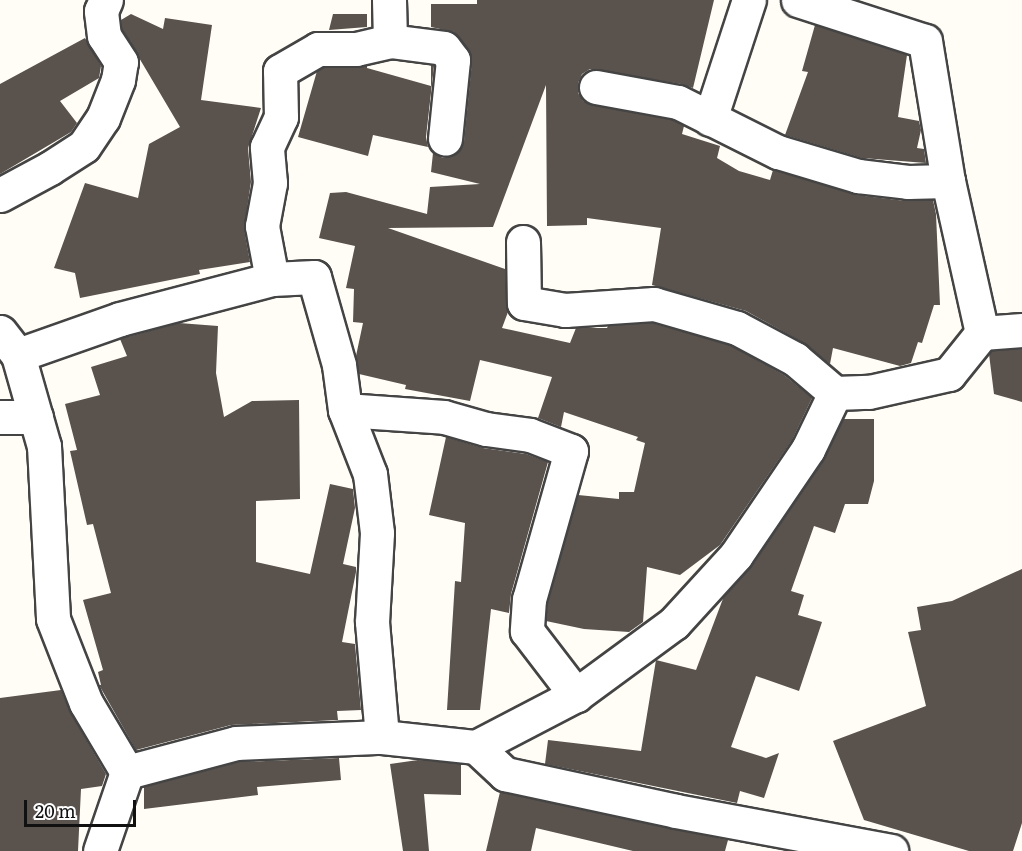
<!DOCTYPE html>
<style>
body{margin:0}
#map{position:relative;width:1022px;height:851px;overflow:hidden;background:#fffdf5;font-family:Literata,serif}
div>[style]{position:absolute}
[style*='--x']{left:calc(var(--x)*1px);top:calc(var(--y)*1px);width:calc(var(--w)*1px);rotate:calc(var(--a)*1deg)}
.building>*{inset:0;background:#5a524d}
.roads{filter:drop-shadow(2px 0 #444) drop-shadow(-2px 0 #444) drop-shadow(0 2px #444) drop-shadow(0 -2px #444)}
.street>*{height:33px;margin:-16.5px;padding:0 16.5px;transform-origin:16.5px;border-radius:16.5px;background:#fff}
span{translate:-50% -50%;white-space:nowrap;text-align:center;line-height:1.15;-webkit-text-stroke:6px #fff;paint-order:stroke}
.scale{position:absolute;left:24px;top:800px;width:112px;height:27px;box-sizing:border-box;border:3px solid #111;border-top:0;padding-left:8px;font-size:18px;line-height:21px;white-space:nowrap;color:#111;-webkit-text-stroke:4px #fff;paint-order:stroke}
</style>
<div id="map">
<div class="building">
<i style="clip-path:polygon(477px 0,714px 0,693px 88px,681px 84px,590px 69px,582px 74px,578px 83px,578px 93px,583px 101px,593px 105px,672px 120px,684px 126px,682px 134px,720px 146px,717px 158px,739px 171px,770px 180px,773px 170px,856px 195px,906px 201px,933px 200px,936px 214px,940px 305px,934px 305px,922px 343px,918px 342px,911px 363px,900px 366px,833px 348px,830px 364px,804px 343px,746px 311px,652px 285px,661px 228px,587px 218px,587px 225px,547px 226px,546px 85px,493px 227px,388px 228px,505px 269px,508px 312px,502px 328px,570px 343px,576px 328px,607px 328px,608px 326px,652px 323px,730px 345px,784px 375px,812px 398px,792px 440px,720px 545px,680px 575px,647px 567px,643px 622px,629px 632px,584px 629px,546px 621px,548px 602px,578px 495px,619px 499px,619px 492px,634px 492px,645px 443px,636px 440px,638px 437px,564px 412px,561px 427px,538px 418px,552px 377px,480px 360px,470px 401px,405px 389px,406px 385px,359px 374px,356px 356px,363px 323px,353px 322px,354px 289px,346px 288px,355px 246px,319px 238px,330px 193px,346px 192px,427px 214px,430px 187px,480px 184px,431px 172px,433px 153px,443px 158px,452px 156px,460px 150px,464px 141px,472px 62px,468px 49px,454px 32px,431px 27px,431px 4px,477px 4px)"></i>
<i style="clip-path:polygon(131px 14px,163px 29px,165px 18px,212px 25px,201px 100px,261px 108px,248px 148px,251px 182px,244px 229px,250px 262px,199px 270px,200px 274px,80px 298px,75px 273px,54px 268px,85px 183px,138px 198px,149px 144px,180px 127px,122px 29px,121px 20px)"></i>
<i style="clip-path:polygon(333px 14px,367px 14px,367px 27px,329px 30px)"></i>
<i style="clip-path:polygon(815px 25px,907px 55px,898px 117px,919px 121px,921px 130px,917px 148px,924px 149px,926px 163px,862px 158px,785px 135px,808px 72px,802px 71px)"></i>
<i style="clip-path:polygon(85px 38px,101px 66px,99px 78px,60px 101px,77px 123px,71px 132px,0 174px,0 84px)"></i>
<i style="clip-path:polygon(431px 65px,434px 66px,426px 137px,428px 147px,373px 135px,368px 156px,298px 137px,317px 71px,323px 68px,367px 66px,367px 68px,431px 86px)"></i>
<i style="clip-path:polygon(179px 323px,218px 326px,216px 373px,224px 417px,252px 401px,299px 400px,300px 499px,256px 501px,256px 562px,310px 574px,330px 484px,353px 489px,355px 508px,343px 564px,356px 567px,356px 572px,342px 642px,355px 644px,361px 710px,337px 711px,338px 720px,231px 725px,136px 750px,99px 685px,101px 685px,98px 672px,103px 670px,83px 600px,111px 593px,93px 524px,87px 525px,70px 451px,77px 450px,65px 404px,100px 395px,91px 367px,127px 356px,120px 339px)"></i>
<i style="clip-path:polygon(1022px 349px,1022px 402px,994px 394px,989px 354px,992px 351px)"></i>
<i style="clip-path:polygon(843px 419px,874px 419px,874px 481px,868px 504px,845px 504px,835px 533px,814px 526px,791px 591px,804px 595px,798px 615px,822px 622px,799px 691px,756px 676px,731px 747px,766px 758px,779px 753px,764px 798px,740px 791px,737px 803px,545px 764px,548px 740px,641px 751px,656px 660px,696px 670px,724px 596px,752px 566px,824px 460px)"></i>
<i style="clip-path:polygon(446px 437px,483px 448px,526px 454px,548px 462px,511px 594px,509px 613px,491px 609px,480px 710px,447px 710px,455px 581px,461px 582px,465px 523px,429px 515px)"></i>
<i style="clip-path:polygon(1022px 569px,1022px 823px,1013px 851px,969px 851px,864px 820px,833px 741px,926px 706px,908px 632px,921px 630px,917px 607px,952px 601px)"></i>
<i style="clip-path:polygon(61px 690px,70px 712px,106px 774px,102px 786px,81px 789px,78px 851px,0 851px,0 698px)"></i>
<i style="clip-path:polygon(339px 758px,341px 780px,257px 787px,258px 795px,144px 809px,144px 787px,239px 762px)"></i>
<i style="clip-path:polygon(418px 760px,461px 764px,461px 795px,424px 794px,429px 851px,403px 851px,390px 764px)"></i>
<i style="clip-path:polygon(500px 792px,672px 829px,728px 840px,725px 851px,633px 851px,536px 828px,531px 851px,486px 851px)"></i>
</div>
<div class="roads">
<div class="street">
<i style="--x:798;--y:0;--w:133;--a:17.9"></i>
<i style="--x:925;--y:41;--w:142;--a:80.7"></i>
<i style="--x:390;--y:41;--w:54;--a:7.4"></i>
<i style="--x:444;--y:48;--w:15;--a:53"></i>
<i style="--x:453;--y:60;--w:79;--a:95.8"></i>
<i style="--x:596;--y:87;--w:83;--a:10.4"></i>
<i style="--x:678;--y:102;--w:112;--a:26.6"></i>
<i style="--x:778;--y:152;--w:84;--a:16.7"></i>
<i style="--x:858;--y:176;--w:50;--a:6.8"></i>
<i style="--x:908;--y:182;--w:40;--a:-1.4"></i>
<i style="--x:948;--y:181;--w:156;--a:77.4"></i>
<i style="--x:982;--y:333;--w:40;--a:-4.3"></i>
<i style="--x:710;--y:119;--w:125;--a:-71.9"></i>
<i style="--x:0;--y:195;--w:57;--a:-28.4"></i>
<i style="--x:50;--y:168;--w:40;--a:-32.9"></i>
<i style="--x:84;--y:146;--w:34;--a:-56"></i>
<i style="--x:103;--y:118;--w:41;--a:-68.5"></i>
<i style="--x:118;--y:80;--w:18;--a:-81"></i>
<i style="--x:121;--y:62;--w:31;--a:-123"></i>
<i style="--x:104;--y:36;--w:25;--a:-97"></i>
<i style="--x:101;--y:11;--w:12;--a:-66"></i>
<i style="--x:523;--y:242;--w:61;--a:89.1"></i>
<i style="--x:524;--y:303;--w:42;--a:9.7"></i>
<i style="--x:565;--y:310;--w:89;--a:-3.9"></i>
<i style="--x:654;--y:304;--w:86;--a:16.1"></i>
<i style="--x:737;--y:328;--w:66;--a:28.1"></i>
<i style="--x:795;--y:359;--w:52;--a:40.4"></i>
<i style="--x:835;--y:393;--w:34;--a:-2"></i>
<i style="--x:869;--y:392;--w:82;--a:-12.7"></i>
<i style="--x:949;--y:374;--w:53;--a:-51.2"></i>
<i style="--x:272;--y:279;--w:42;--a:-2.7"></i>
<i style="--x:314;--y:277;--w:91;--a:74.1"></i>
<i style="--x:339;--y:365;--w:45;--a:82.4"></i>
<i style="--x:345;--y:410;--w:69;--a:68.7"></i>
<i style="--x:370;--y:474;--w:59;--a:83.2"></i>
<i style="--x:377;--y:533;--w:89;--a:93.2"></i>
<i style="--x:372;--y:622;--w:115;--a:85"></i>
<i style="--x:0;--y:332;--w:29;--a:52"></i>
<i style="--x:18;--y:355;--w:95;--a:74.1"></i>
<i style="--x:44;--y:446;--w:173;--a:87"></i>
<i style="--x:53;--y:619;--w:90;--a:68.6"></i>
<i style="--x:86;--y:703;--w:80;--a:59.3"></i>
<i style="--x:127;--y:772;--w:83;--a:108.9"></i>
<i style="--x:18;--y:355;--w:108;--a:-19.4"></i>
<i style="--x:120;--y:319;--w:157;--a:-14.7"></i>
<i style="--x:272;--y:279;--w:54;--a:-100.7"></i>
<i style="--x:262;--y:226;--w:44;--a:-79.5"></i>
<i style="--x:270;--y:183;--w:36;--a:-95"></i>
<i style="--x:267;--y:147;--w:33;--a:-65"></i>
<i style="--x:281;--y:117;--w:46;--a:-91.2"></i>
<i style="--x:280;--y:71;--w:44;--a:-30.1"></i>
<i style="--x:318;--y:49;--w:38;--a:0"></i>
<i style="--x:356;--y:49;--w:35;--a:-13"></i>
<i style="--x:390;--y:41;--w:41;--a:-91.4"></i>
<i style="--x:345;--y:410;--w:99;--a:4"></i>
<i style="--x:444;--y:417;--w:44;--a:15.9"></i>
<i style="--x:486;--y:429;--w:44;--a:7.8"></i>
<i style="--x:530;--y:435;--w:44;--a:21.3"></i>
<i style="--x:571;--y:451;--w:154;--a:105.8"></i>
<i style="--x:529;--y:599;--w:32;--a:94"></i>
<i style="--x:527;--y:631;--w:81;--a:52.6"></i>
<i style="--x:0;--y:417;--w:36;--a:0"></i>
<i style="--x:476;--y:747;--w:40;--a:43"></i>
<i style="--x:505;--y:774;--w:175;--a:12.2"></i>
<i style="--x:676;--y:811;--w:219;--a:10.5"></i>
<i style="--x:127;--y:772;--w:113;--a:-14.9"></i>
<i style="--x:236;--y:743;--w:146;--a:-2.4"></i>
<i style="--x:382;--y:737;--w:95;--a:6.1"></i>
<i style="--x:476;--y:747;--w:113;--a:-27.5"></i>
<i style="--x:576;--y:695;--w:122;--a:-36.3"></i>
<i style="--x:674;--y:623;--w:92;--a:-47.6"></i>
<i style="--x:736;--y:555;--w:128;--a:-55.8"></i>
<i style="--x:808;--y:449;--w:62;--a:-64.3"></i>
</div>
</div>
<div class="scale">20 m</div>
</div>
